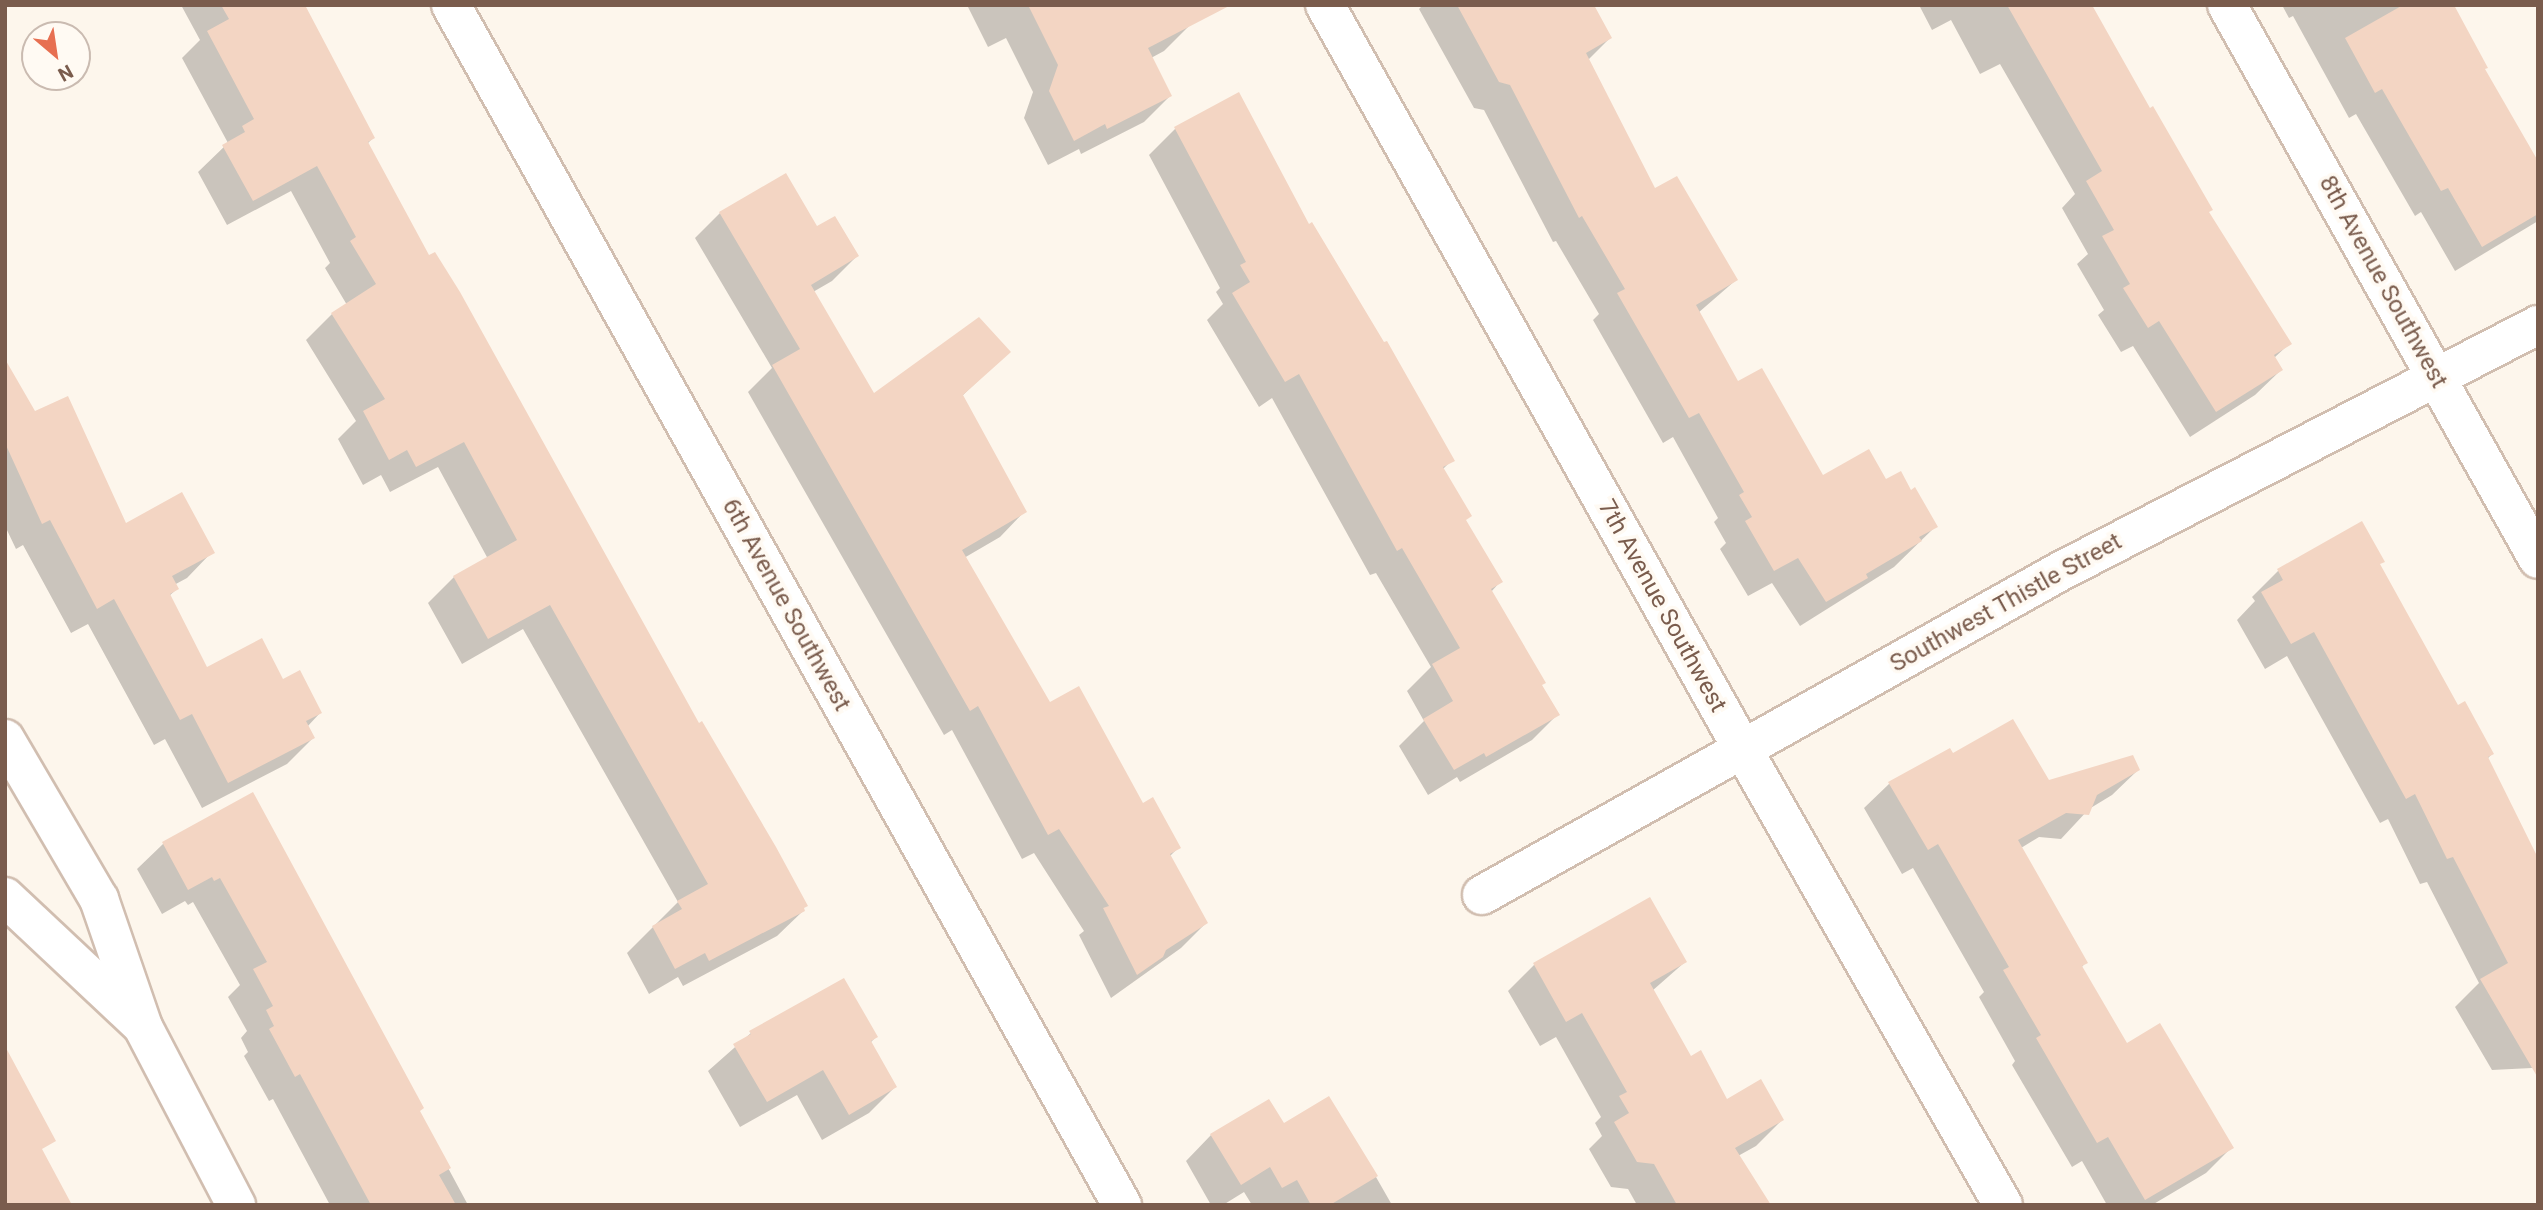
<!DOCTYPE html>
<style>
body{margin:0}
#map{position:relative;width:2543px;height:1210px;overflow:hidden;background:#fdf6ec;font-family:Roboto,sans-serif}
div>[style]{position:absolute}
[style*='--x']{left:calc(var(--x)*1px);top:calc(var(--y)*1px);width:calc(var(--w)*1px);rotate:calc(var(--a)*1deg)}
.shadow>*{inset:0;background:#0003}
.building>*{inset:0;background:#f3d5c3}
.roads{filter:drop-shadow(2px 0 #d1beb0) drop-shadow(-2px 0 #d1beb0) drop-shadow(0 2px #d1beb0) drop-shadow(0 -2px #d1beb0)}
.minor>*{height:38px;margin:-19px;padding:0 19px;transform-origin:19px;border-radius:19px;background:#fff}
span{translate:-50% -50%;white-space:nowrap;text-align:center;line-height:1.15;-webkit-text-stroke:7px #fffaf3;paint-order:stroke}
.street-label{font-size:24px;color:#7a5c4d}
.frame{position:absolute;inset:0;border:7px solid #7a5c4d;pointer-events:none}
.north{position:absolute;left:21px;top:21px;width:70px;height:70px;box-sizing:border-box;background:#fffaf3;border:2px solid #cabbb1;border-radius:50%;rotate:151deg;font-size:19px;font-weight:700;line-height:28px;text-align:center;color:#7a5c4d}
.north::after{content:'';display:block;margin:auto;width:24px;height:32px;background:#e76f51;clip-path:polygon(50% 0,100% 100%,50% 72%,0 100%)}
</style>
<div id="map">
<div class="shadow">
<i style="clip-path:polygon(181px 5px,302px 5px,373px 138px,367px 144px,428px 258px,803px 911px,777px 936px,683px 986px,678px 977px,649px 994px,627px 953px,678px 902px,523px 629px,462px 664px,428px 603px,454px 577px,488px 559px,438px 467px,390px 492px,381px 475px,363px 485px,338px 439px,356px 421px,306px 340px,332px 314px,347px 305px,325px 268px,330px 263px,291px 191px,227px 225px,198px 172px,228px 143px,182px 58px,200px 40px)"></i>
<i style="clip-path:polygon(967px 5px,1179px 5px,1190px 25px,1164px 51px,1151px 58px,1170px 96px,1144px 122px,1081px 154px,1079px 149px,1048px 165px,1024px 118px,1033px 92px,1006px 38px,988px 47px)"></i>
<i style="clip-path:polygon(1423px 5px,1592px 5px,1610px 38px,1588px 60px,1655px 191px,1736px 280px,1698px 313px,1738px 383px,1823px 478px,1886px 481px,1911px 493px,1936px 526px,1894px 567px,1800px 626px,1772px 583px,1748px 596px,1720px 549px,1726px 543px,1714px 522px,1718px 518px,1673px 437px,1663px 443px,1593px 320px,1599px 314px,1556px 241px,1553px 242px,1484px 110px,1474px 108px,1419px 9px)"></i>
<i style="clip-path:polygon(1919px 5px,2090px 5px,2208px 213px,2289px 344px,2274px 358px,2281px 370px,2255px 395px,2190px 437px,2133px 346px,2121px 352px,2098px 315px,2104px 310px,2077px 264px,2088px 254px,2062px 208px,2075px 194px,2000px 64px,1980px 74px,1951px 20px,1932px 30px)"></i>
<i style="clip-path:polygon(2282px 5px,2419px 5px,2483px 70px,2538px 164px,2538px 221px,2455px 271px,2421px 212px,2415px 216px,2356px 114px,2349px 118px,2293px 16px,2289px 18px)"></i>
<i style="clip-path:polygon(1238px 95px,1308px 226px,1452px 460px,1442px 470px,1465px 521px,1500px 582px,1491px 592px,1557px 715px,1532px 740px,1460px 782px,1457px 777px,1428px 795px,1399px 746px,1424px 721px,1407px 691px,1431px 667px,1376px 573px,1370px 575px,1272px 398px,1259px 407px,1207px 320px,1223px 304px,1216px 292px,1220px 288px,1149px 155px,1175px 129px)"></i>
<i style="clip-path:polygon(720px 213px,816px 228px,857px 256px,832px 281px,813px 292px,874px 396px,1008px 352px,961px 397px,1025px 511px,1000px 537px,964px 558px,1049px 705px,1178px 848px,1169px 857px,1206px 923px,1181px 948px,1111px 998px,1079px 935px,1084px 931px,1034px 853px,1022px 859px,952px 730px,944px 735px,748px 392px,772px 368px,695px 238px)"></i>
<i style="clip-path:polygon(5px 362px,35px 414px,125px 525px,212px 552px,187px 578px,174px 585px,177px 589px,169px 596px,206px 669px,283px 681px,320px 713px,307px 727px,313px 738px,287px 764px,202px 808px,165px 739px,154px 745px,88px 624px,71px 633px,23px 545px,16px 549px,5px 526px)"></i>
<i style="clip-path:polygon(2379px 565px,2458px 707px,2492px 754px,2487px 759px,2532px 1068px,2492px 1070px,2455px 1007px,2479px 983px,2427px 882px,2420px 884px,2388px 819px,2380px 823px,2287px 656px,2265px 669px,2237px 620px,2255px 601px,2252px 597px,2278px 571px)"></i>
<i style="clip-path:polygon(1952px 756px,2048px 782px,2138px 770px,2112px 795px,2089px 809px,2061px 839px,2039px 837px,2021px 848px,2086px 962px,2081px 968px,2126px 1045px,2232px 1147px,2206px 1173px,2152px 1205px,2107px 1205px,2082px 1161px,2072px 1167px,2012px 1065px,2015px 1061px,1979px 997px,1984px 992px,1913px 868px,1902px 874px,1864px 808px,1890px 783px)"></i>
<i style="clip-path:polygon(252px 794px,418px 1112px,468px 1205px,330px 1205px,273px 1099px,269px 1101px,244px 1056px,248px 1052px,241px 1038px,247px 1031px,228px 997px,240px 985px,193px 902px,188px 905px,185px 901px,162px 914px,137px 869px,163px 844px)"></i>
<i style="clip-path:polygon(1649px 899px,1685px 962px,1652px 991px,1690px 1058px,1727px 1101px,1782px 1120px,1756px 1146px,1738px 1156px,1769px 1205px,1637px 1205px,1628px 1189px,1611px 1187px,1589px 1149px,1602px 1136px,1595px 1123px,1601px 1117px,1556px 1037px,1540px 1046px,1508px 991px,1534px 965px)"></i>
<i style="clip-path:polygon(751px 1033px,876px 1037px,870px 1043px,895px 1087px,869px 1113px,822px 1140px,797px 1095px,740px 1127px,708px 1071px)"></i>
<i style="clip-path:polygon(1211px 1135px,1376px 1177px,1392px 1205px,1252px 1205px,1244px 1192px,1223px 1205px,1211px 1205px,1186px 1161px)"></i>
</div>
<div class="building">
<i style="clip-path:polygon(221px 5px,305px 5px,375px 138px,368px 142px,429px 255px,435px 252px,460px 292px,699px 723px,702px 721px,776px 847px,808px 906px,804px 908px,805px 911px,709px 961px,705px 953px,675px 969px,652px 926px,682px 909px,677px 901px,708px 884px,550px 605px,488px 639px,453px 576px,517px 540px,464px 442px,416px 467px,407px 450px,389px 460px,363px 411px,385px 399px,331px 313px,376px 284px,350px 241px,356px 237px,317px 166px,253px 201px,222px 145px,245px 132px,242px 126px,254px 119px,207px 31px,229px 19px)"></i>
<i style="clip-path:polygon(1028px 5px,1231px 5px,1148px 48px,1172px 96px,1107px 129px,1105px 124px,1074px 141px,1049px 91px,1058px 65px)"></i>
<i style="clip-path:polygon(1457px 5px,1594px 5px,1612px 38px,1586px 53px,1655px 188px,1677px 176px,1738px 280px,1696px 305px,1738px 381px,1762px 368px,1823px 475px,1869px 449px,1886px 479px,1901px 471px,1911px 490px,1915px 487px,1938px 527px,1919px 537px,1922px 541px,1866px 574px,1868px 578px,1826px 602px,1798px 558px,1774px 571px,1745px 521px,1752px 517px,1739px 495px,1744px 492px,1699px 413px,1689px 418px,1617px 293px,1625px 289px,1582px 216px,1579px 218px,1510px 85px,1499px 82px)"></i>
<i style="clip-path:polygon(2007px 5px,2092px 5px,2150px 108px,2153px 106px,2213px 210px,2209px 212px,2292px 344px,2274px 355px,2283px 370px,2216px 412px,2159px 321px,2148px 328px,2123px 288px,2130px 284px,2102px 236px,2114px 230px,2086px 181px,2102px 171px)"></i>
<i style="clip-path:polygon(2403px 5px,2454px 5px,2488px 68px,2485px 69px,2538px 161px,2538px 214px,2482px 247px,2448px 188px,2441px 191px,2382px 89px,2375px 93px,2345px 38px)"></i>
<i style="clip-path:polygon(1239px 92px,1309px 224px,1312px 222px,1384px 342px,1387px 341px,1455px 461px,1443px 467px,1472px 516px,1466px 520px,1503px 582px,1491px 589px,1546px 683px,1542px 685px,1560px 715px,1486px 757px,1484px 753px,1454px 770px,1423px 719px,1453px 701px,1432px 664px,1460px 648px,1402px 548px,1397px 551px,1299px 374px,1285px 382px,1232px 293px,1250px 282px,1240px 265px,1246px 262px,1174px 127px)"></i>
<i style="clip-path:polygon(786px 173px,817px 226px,835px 216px,859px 256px,811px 285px,874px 393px,979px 317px,1011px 352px,963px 395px,1027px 512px,962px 550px,1050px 702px,1079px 686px,1143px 803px,1153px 797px,1181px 848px,1170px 854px,1208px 923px,1166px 950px,1163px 957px,1137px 975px,1103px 908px,1109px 906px,1059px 829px,1048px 835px,978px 706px,970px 711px,772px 365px,800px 349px,719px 212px)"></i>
<i style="clip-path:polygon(5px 359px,35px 411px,68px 396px,126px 523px,182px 492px,215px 553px,172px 576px,179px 589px,170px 594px,207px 667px,262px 638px,283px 679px,300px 670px,322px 713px,306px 721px,315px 738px,228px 783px,192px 714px,180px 720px,114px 599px,97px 609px,50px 520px,42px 524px,5px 443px)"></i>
<i style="clip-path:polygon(2362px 521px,2385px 562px,2380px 564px,2458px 705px,2465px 701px,2494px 754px,2488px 757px,2538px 858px,2538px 1078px,2480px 979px,2508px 963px,2453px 857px,2447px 859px,2415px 794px,2406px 799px,2314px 632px,2291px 644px,2261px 592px,2283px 580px,2277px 569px)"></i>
<i style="clip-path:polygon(2013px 719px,2049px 780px,2133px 755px,2140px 770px,2097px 795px,2089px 815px,2066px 813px,2018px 840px,2088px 963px,2082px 966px,2127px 1043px,2160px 1023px,2234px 1148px,2145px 1200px,2108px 1137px,2097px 1143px,2036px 1038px,2041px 1035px,2003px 970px,2009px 967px,1938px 844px,1928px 850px,1888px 782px,1950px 748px,1953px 753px)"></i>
<i style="clip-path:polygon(253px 792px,424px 1108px,420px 1111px,451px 1168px,439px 1175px,456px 1205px,371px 1205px,300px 1074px,295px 1077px,269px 1029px,274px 1026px,266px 1010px,273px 1006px,253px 969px,267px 962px,220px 878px,214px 881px,212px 877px,188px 890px,162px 842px)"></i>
<i style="clip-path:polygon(1650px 897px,1687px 962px,1650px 983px,1691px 1056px,1701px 1050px,1727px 1099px,1761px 1079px,1784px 1120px,1735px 1148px,1771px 1205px,1677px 1205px,1654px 1164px,1637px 1162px,1614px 1122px,1629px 1113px,1619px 1096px,1627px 1092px,1582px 1013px,1566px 1022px,1533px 963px)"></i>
<i style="clip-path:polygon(844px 978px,878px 1037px,871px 1041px,897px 1087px,849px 1115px,823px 1070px,767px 1102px,733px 1044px,751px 1034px,749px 1031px)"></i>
<i style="clip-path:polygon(5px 1046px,56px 1141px,42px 1149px,72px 1205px,5px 1205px)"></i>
<i style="clip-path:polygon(1329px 1096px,1378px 1176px,1330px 1205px,1311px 1205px,1297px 1180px,1282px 1188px,1270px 1167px,1241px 1185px,1210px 1134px,1269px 1099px,1284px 1123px)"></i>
</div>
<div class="roads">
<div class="minor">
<i style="--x:451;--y:5;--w:1375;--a:60.79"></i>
<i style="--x:1325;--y:5;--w:852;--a:60.7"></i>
<i style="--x:1742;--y:748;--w:526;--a:60.27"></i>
<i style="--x:2227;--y:5;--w:635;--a:60.69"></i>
<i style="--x:5;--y:739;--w:186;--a:59.6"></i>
<i style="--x:99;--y:899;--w:135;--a:71"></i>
<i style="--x:143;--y:1027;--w:201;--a:62.4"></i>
<i style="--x:1482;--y:895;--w:661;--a:-29.24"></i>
<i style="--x:2059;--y:572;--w:539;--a:-27.28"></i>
<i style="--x:5;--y:897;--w:184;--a:43.2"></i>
</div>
</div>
<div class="street-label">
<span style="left:2383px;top:282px;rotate:61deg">8th Avenue Southwest</span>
<span style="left:2006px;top:603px;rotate:-29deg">Southwest Thistle Street</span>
<span style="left:786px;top:605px;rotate:61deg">6th Avenue Southwest</span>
<span style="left:1662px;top:606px;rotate:61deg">7th Avenue Southwest</span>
</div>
<div class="frame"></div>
<div class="north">N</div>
</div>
